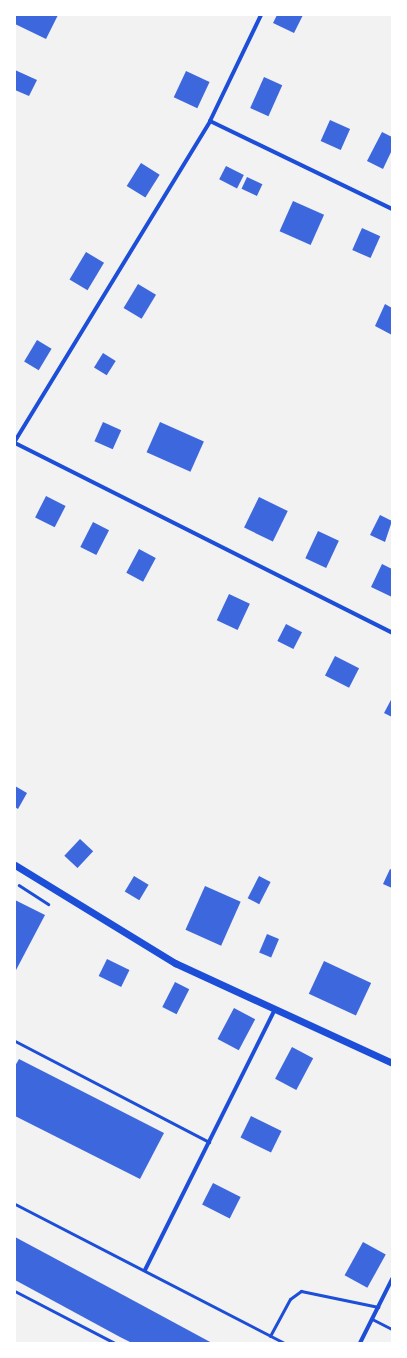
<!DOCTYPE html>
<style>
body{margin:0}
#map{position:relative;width:407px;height:1358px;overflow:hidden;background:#f2f2f2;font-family:Helvetica,sans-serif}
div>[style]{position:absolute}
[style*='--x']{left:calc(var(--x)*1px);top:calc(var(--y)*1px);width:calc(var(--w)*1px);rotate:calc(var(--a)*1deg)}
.building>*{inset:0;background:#3d67dc;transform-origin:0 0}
.path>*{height:2.5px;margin:-1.25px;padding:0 1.25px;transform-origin:1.25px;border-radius:1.25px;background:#1d4ed8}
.service>*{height:3px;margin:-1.5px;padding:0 1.5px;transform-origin:1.5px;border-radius:1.5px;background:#1d4ed8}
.minor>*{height:4px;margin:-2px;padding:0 2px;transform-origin:2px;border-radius:2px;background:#1d4ed8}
.tertiary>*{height:7px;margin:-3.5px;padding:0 3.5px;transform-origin:3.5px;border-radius:3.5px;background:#1d4ed8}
span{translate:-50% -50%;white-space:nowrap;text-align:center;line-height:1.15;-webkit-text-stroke:3px #fff;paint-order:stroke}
.frame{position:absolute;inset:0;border:16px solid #fff;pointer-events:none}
</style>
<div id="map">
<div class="building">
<i style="clip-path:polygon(15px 15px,58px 15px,46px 39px,15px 24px)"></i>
<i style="clip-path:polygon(277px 15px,303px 15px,294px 33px,273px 23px)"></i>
<i style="clip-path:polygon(15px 70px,37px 80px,29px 96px,15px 90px)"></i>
<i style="left:186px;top:71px;width:26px;height:29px;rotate:25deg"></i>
<i style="left:264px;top:77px;width:20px;height:34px;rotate:24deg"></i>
<i style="left:330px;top:120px;width:22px;height:23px;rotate:24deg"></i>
<i style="clip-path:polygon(382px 132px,392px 137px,392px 150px,383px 169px,367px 161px)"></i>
<i style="left:141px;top:163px;width:22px;height:27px;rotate:32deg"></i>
<i style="left:226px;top:166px;width:20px;height:15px;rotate:27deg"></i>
<i style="left:247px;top:177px;width:17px;height:13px;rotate:25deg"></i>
<i style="left:293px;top:201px;width:34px;height:33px;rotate:24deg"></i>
<i style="left:362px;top:228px;width:20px;height:24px;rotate:24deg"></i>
<i style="left:86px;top:252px;width:21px;height:32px;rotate:31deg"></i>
<i style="left:138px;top:284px;width:21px;height:28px;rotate:31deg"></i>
<i style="clip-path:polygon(385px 304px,392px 308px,392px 335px,375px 326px)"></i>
<i style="left:37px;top:340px;width:17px;height:25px;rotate:31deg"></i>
<i style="left:103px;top:353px;width:15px;height:17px;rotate:32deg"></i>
<i style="left:103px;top:422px;width:20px;height:21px;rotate:24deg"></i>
<i style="left:160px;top:422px;width:48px;height:33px;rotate:24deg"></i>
<i style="left:46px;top:496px;width:22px;height:24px;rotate:27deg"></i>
<i style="left:259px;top:497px;width:32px;height:34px;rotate:26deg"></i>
<i style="clip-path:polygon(380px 515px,392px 521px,385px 542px,370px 535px)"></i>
<i style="left:93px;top:522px;width:18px;height:28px;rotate:27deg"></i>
<i style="left:318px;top:531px;width:23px;height:30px;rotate:25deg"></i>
<i style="left:139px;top:549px;width:19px;height:27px;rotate:28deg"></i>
<i style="clip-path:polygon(382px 564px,392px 569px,392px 597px,371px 587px)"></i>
<i style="left:229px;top:594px;width:23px;height:29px;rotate:25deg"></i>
<i style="left:286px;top:624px;width:18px;height:19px;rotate:27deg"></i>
<i style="left:335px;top:656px;width:27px;height:22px;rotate:27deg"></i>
<i style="clip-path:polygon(392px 698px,392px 717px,384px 713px)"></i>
<i style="clip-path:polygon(15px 786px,27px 793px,18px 809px,15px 807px)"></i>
<i style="left:80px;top:839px;width:18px;height:23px;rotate:43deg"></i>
<i style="clip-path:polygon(390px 869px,392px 870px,392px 888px,383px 884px)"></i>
<i style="left:134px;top:876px;width:17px;height:18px;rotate:31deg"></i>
<i style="left:259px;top:876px;width:13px;height:25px;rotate:27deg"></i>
<i style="left:205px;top:886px;width:39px;height:48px;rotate:24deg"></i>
<i style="clip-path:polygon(15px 900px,45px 915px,15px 972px)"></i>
<i style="left:267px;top:934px;width:13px;height:20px;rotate:23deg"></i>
<i style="left:107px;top:959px;width:25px;height:19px;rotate:26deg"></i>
<i style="left:324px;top:961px;width:52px;height:36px;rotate:25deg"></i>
<i style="left:175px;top:982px;width:16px;height:28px;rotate:27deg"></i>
<i style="left:234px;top:1008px;width:24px;height:35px;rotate:28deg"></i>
<i style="left:292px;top:1047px;width:24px;height:36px;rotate:28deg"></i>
<i style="clip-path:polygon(19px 1059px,164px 1133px,140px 1179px,15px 1116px,15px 1066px)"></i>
<i style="left:251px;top:1116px;width:34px;height:24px;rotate:26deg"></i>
<i style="left:213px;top:1183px;width:31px;height:24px;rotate:27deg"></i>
<i style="clip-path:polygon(15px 1237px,125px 1296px,212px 1343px,132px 1343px,120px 1337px,15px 1280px)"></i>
<i style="left:363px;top:1242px;width:26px;height:38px;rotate:29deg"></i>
</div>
<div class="path">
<i style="--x:19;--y:885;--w:35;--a:33"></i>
<i style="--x:15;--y:1291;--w:113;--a:27.5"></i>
</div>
<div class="service">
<i style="--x:15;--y:1041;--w:219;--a:27.5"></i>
<i style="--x:15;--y:1204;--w:303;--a:27.3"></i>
<i style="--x:372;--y:1319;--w:22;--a:27"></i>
<i style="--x:270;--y:1336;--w:42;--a:-61.6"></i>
<i style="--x:290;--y:1299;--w:14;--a:-36"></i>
<i style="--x:301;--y:1291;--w:79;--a:11.7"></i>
</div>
<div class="minor">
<i style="--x:210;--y:121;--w:202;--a:25.8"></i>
<i style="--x:15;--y:441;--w:375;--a:-58.6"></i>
<i style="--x:210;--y:121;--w:118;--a:-64.3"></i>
<i style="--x:15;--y:443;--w:422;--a:26.7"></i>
<i style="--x:145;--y:1270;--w:292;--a:-63.5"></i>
<i style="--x:360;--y:1343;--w:72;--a:-63.4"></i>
</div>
<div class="tertiary">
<i style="--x:15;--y:865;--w:188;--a:31.5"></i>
<i style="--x:175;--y:963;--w:239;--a:24.7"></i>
</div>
<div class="frame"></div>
</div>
